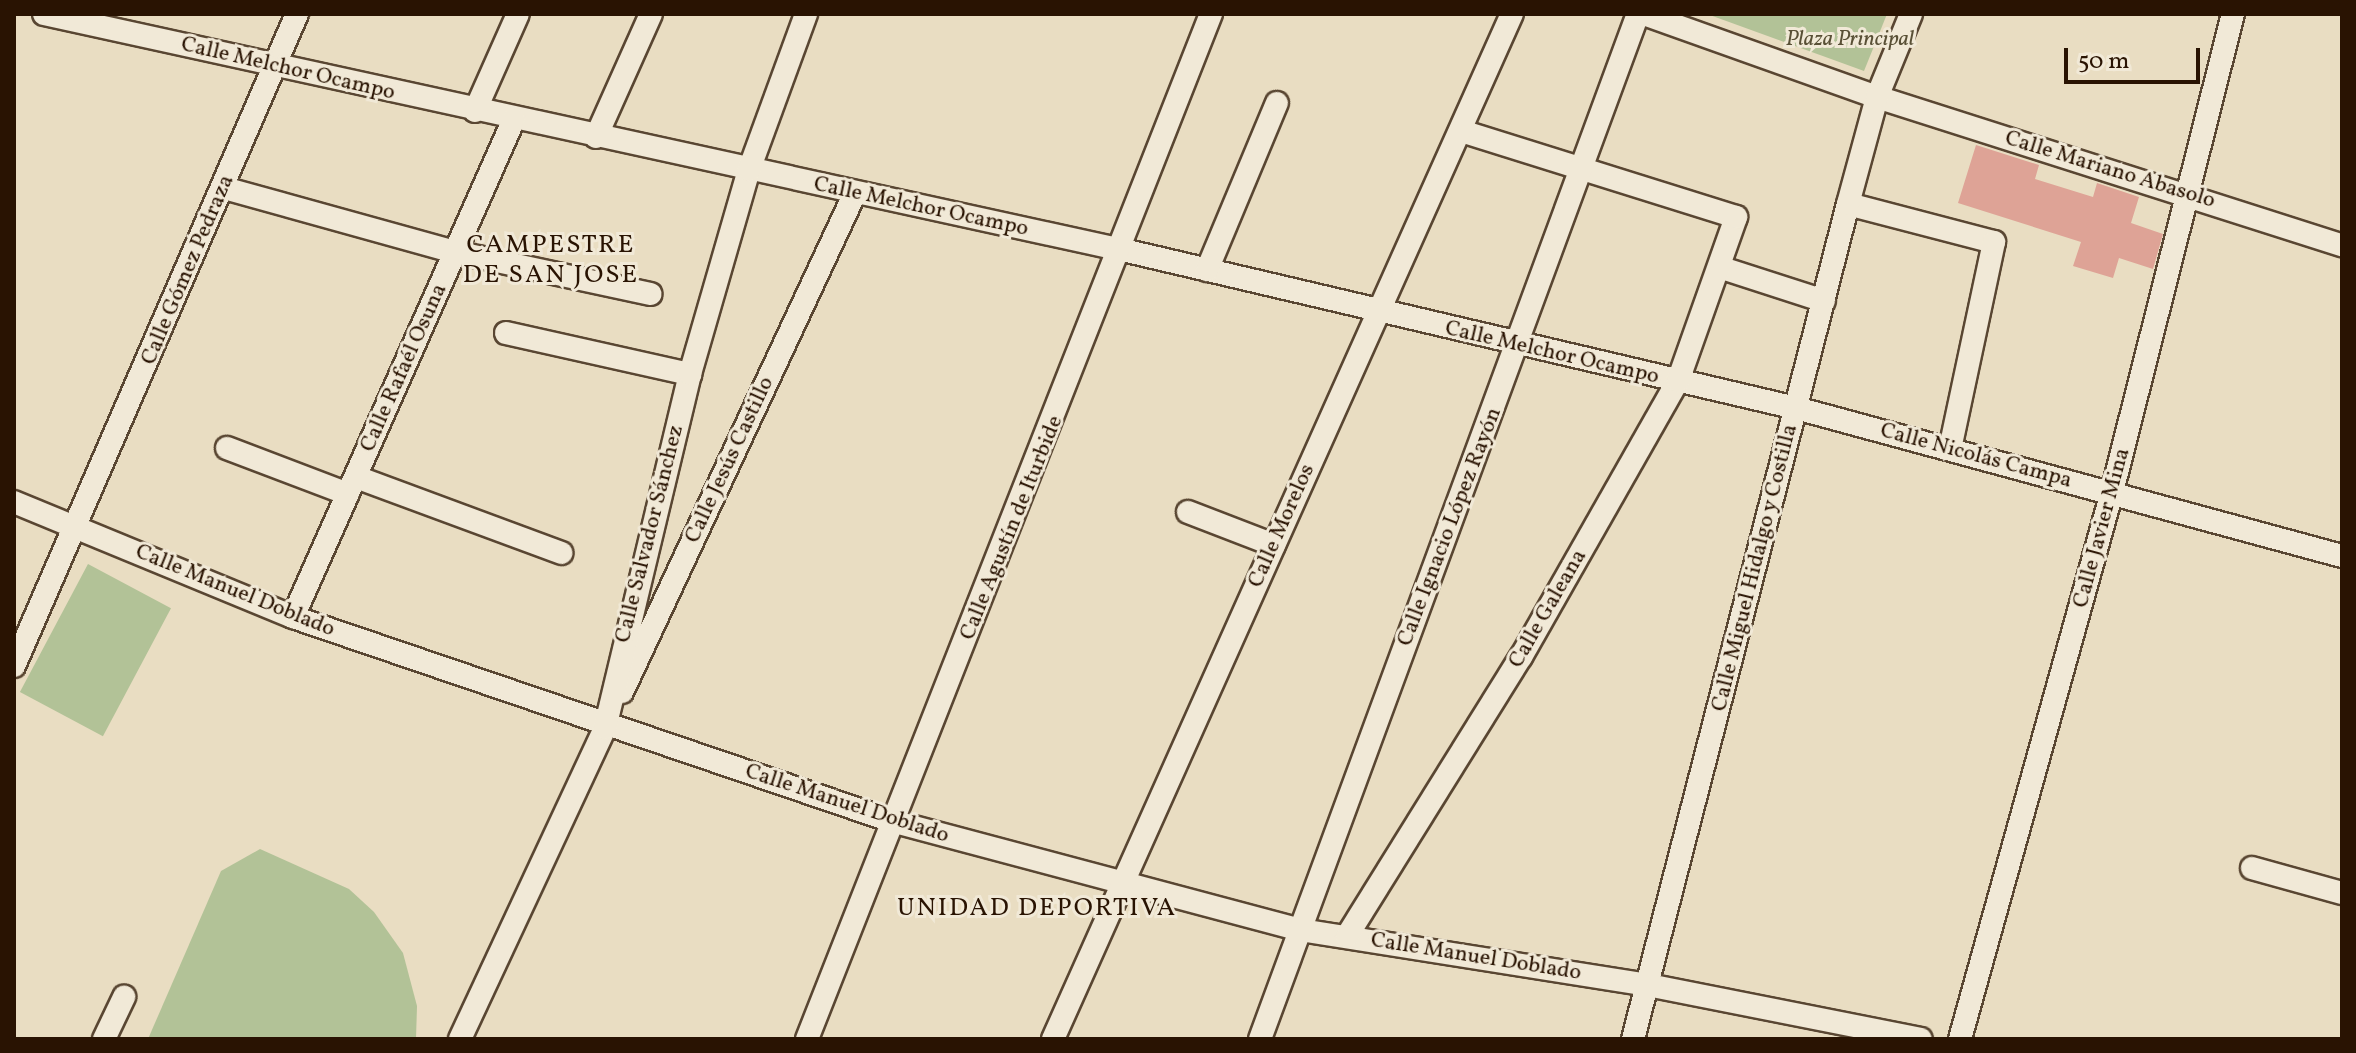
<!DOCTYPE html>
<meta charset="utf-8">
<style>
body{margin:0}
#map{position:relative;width:2356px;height:1053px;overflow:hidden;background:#e9ddc2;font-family:Vollkorn,serif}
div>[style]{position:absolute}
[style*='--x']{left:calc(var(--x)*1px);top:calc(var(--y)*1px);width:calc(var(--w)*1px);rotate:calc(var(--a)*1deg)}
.green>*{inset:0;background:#b2c297;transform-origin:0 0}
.building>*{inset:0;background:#dea396}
.roads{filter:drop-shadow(2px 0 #594632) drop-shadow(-2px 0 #594632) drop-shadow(0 2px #594632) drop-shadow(0 -2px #594632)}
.minor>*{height:22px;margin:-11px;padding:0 11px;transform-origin:11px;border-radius:11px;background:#f1e9d7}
span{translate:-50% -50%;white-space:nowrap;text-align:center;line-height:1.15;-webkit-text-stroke:6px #f1e9d7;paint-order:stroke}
.park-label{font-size:22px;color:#595036;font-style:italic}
.street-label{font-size:22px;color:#291302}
.quarter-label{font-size:26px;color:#291302;letter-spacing:2px}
.frame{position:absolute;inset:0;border:16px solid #291302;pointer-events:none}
.scale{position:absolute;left:2064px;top:48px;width:136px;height:36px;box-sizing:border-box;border:4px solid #291302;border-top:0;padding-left:10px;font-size:24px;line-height:28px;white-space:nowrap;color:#291302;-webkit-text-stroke:6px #f1e9d7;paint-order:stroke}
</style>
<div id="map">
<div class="green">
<i style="clip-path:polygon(1707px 14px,1887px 14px,1864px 71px)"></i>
<i style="left:88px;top:564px;width:94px;height:145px;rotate:28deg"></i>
<i style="clip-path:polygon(260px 849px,349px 889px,374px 912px,403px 953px,417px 1006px,416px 1039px,148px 1039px,221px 871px)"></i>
</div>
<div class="building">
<i style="clip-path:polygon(1976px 145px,2039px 165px,2035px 179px,2093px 197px,2097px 183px,2139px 197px,2131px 223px,2163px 234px,2153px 269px,2119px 258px,2113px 278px,2073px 266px,2081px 242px,1958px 203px)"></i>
</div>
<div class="roads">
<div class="minor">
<i style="--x:44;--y:14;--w:1105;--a:12.34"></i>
<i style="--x:1123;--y:250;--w:691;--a:13.21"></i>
<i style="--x:1796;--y:408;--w:566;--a:15.17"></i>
<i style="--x:1644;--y:14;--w:247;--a:19.6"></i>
<i style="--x:1877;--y:97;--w:488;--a:17.7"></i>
<i style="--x:475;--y:111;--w:106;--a:-66.1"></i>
<i style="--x:596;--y:137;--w:135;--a:-65.9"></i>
<i style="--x:224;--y:188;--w:240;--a:15.5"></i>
<i style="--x:455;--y:252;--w:200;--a:12.1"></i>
<i style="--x:1848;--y:204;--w:151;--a:14.6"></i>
<i style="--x:1994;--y:242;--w:212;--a:102"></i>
<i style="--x:1722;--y:268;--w:107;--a:17.9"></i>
<i style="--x:1207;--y:270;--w:181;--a:-67.3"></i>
<i style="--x:506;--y:333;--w:189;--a:12.6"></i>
<i style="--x:227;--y:448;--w:129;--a:20.8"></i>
<i style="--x:356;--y:477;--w:219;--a:20.3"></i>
<i style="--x:14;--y:502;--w:302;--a:22.4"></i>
<i style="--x:293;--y:617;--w:636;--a:18.81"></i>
<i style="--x:895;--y:822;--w:420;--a:14.9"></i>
<i style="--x:1301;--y:930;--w:351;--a:9"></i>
<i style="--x:1648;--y:985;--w:278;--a:11.2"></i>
<i style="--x:1188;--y:512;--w:92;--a:21"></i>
<i style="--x:293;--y:617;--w:545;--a:-66.07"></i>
<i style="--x:14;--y:666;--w:711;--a:-66.54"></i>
<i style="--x:622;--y:692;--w:551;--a:-64.97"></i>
<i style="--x:2252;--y:868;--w:93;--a:15.5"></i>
<i style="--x:1347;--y:936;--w:329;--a:-58.1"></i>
<i style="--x:1521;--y:657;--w:318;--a:-60.4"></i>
<i style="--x:1678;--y:381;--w:174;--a:-70.5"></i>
<i style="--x:1736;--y:217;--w:287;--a:-162.6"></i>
<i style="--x:104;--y:1039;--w:47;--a:-64.5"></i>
<i style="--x:460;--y:1039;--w:343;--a:-65"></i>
<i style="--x:605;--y:728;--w:364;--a:-76.5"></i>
<i style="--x:690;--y:374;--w:212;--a:-73.9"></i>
<i style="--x:749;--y:170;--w:166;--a:-69.9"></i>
<i style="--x:807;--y:1039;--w:1102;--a:-68.49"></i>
<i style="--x:1053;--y:1039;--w:1123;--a:-65.88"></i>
<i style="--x:1260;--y:1039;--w:1092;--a:-69.76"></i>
<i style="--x:1633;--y:1039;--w:862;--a:-75.56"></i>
<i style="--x:1848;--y:204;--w:111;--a:-74.8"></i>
<i style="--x:1877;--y:97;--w:90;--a:-67.7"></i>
<i style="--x:1960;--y:1039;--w:568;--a:-74.47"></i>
<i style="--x:2112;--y:492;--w:493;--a:-75.8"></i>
</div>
</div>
<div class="park-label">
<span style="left:1850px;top:40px">Plaza Principal</span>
</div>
<div class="street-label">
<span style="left:288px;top:69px;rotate:13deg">Calle Melchor Ocampo</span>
<span style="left:2110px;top:170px;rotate:17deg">Calle Mariano Abasolo</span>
<span style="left:921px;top:207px;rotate:12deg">Calle Melchor Ocampo</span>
<span style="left:188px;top:270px;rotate:-67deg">Calle Gómez Pedraza</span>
<span style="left:1552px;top:353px;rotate:13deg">Calle Melchor Ocampo</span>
<span style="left:404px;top:368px;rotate:-66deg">Calle Rafaél Osuna</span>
<span style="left:1976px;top:456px;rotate:15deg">Calle Nicolás Campa</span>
<span style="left:730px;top:460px;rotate:-65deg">Calle Jesús Castillo</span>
<span style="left:1282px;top:526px;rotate:-66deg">Calle Morelos</span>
<span style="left:1450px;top:527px;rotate:-69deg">Calle Ignacio López Rayón</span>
<span style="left:1012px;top:528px;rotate:-68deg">Calle Agustín de Iturbide</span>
<span style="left:2102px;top:528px;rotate:-75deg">Calle Javier Mina</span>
<span style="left:650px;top:534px;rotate:-76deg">Calle Salvador Sánchez</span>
<span style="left:1755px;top:568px;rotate:-76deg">Calle Miguel Hidalgo y Costilla</span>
<span style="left:235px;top:591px;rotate:22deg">Calle Manuel Doblado</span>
<span style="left:1548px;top:609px;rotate:-60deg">Calle Galeana</span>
<span style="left:847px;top:804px;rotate:18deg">Calle Manuel Doblado</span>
<span style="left:1476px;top:957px;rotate:9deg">Calle Manuel Doblado</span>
</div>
<div class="quarter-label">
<span style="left:551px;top:261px">CAMPESTRE<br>DE SAN JOSE</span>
<span style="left:1037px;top:909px">UNIDAD DEPORTIVA</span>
</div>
<div class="frame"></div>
<div class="scale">50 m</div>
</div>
